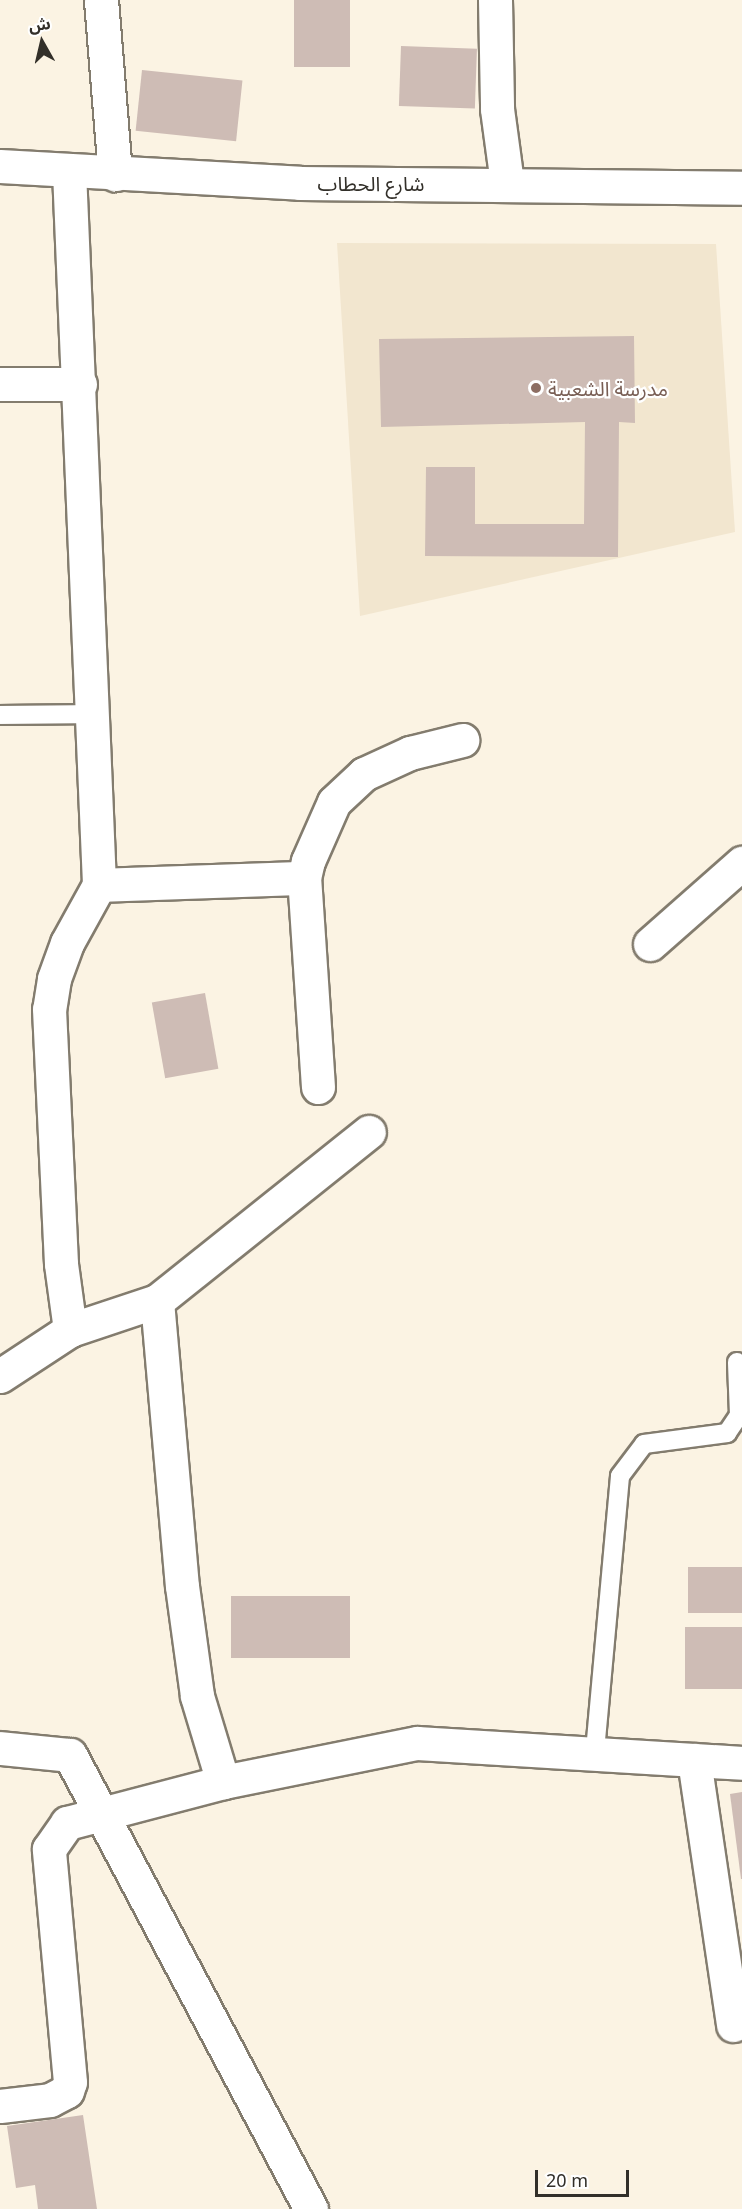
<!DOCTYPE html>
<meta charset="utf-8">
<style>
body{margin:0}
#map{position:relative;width:742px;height:2209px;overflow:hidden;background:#fbf3e3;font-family:"Noto Sans","Noto Sans Arabic",sans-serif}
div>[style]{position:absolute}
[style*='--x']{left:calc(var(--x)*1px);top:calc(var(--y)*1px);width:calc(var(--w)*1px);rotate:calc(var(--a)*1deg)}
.built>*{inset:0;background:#f2e6cf}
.building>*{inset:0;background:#cebcb5;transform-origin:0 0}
.roads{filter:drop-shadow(2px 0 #837c6e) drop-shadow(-2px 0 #837c6e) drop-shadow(0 2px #837c6e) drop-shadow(0 -2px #837c6e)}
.service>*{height:18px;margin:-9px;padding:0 9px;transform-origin:9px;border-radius:9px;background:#fff}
.minor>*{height:33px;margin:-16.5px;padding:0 16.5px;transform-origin:16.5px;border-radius:16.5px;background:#fff}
.tertiary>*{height:33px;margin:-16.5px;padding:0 16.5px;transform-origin:16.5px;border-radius:16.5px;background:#fff}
.dots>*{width:16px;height:16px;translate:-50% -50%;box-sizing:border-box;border:3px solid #fff;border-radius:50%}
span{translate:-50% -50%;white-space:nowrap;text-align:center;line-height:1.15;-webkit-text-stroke:4.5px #fff;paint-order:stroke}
.street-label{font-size:20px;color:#322f29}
.education-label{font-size:20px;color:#785e54}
.left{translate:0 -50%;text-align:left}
.north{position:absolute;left:12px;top:12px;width:60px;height:60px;-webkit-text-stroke:4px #fff;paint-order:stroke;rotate:352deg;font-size:16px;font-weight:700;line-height:24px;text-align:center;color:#322f29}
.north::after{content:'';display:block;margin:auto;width:21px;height:27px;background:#322f29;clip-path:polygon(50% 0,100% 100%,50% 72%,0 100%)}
.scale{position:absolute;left:535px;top:2170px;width:94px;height:27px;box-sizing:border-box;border:3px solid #322f29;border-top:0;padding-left:8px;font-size:18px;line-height:21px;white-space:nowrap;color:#322f29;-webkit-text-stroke:4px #fff;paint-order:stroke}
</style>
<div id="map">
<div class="built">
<i style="clip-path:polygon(337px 243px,716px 244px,735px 532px,360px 616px)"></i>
</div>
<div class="building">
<i style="left:294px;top:0;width:56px;height:67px"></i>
<i style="left:401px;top:46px;width:76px;height:60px;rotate:2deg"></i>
<i style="left:142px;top:70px;width:101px;height:61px;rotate:6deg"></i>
<i style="clip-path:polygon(634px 336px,635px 423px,619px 422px,618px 557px,425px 556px,426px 467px,475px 467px,475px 524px,584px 524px,585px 422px,381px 427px,379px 339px)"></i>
<i style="left:205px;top:993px;width:77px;height:54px;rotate:80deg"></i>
<i style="left:742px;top:1567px;width:46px;height:54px;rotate:90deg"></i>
<i style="left:231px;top:1596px;width:119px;height:62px"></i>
<i style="left:685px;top:1627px;width:57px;height:62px"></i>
<i style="clip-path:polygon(742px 1792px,742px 1879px,741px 1879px,730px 1794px)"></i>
<i style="clip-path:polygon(83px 2115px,97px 2209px,38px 2209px,35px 2185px,16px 2188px,7px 2126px)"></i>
</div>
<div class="roads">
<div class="service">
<i style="--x:0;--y:715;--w:92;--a:-0.6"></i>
<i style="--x:595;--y:1751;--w:276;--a:-84.8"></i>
<i style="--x:620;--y:1476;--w:40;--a:-53"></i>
<i style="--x:644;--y:1444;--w:84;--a:-7.5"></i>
<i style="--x:727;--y:1433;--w:22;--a:-56"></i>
<i style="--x:739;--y:1415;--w:53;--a:-92.2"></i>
</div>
<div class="minor">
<i style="--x:101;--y:0;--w:175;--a:85.4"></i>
<i style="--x:69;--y:171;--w:715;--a:87.59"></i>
<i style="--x:99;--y:885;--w:66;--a:118.9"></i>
<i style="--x:67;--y:943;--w:38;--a:110"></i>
<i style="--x:54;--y:979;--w:30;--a:99"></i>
<i style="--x:49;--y:1009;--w:255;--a:87.3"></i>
<i style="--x:61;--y:1264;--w:67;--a:82.2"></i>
<i style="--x:0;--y:384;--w:80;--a:0"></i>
<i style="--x:99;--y:885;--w:205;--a:-2"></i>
<i style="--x:650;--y:944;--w:123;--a:-41.4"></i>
<i style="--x:318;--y:1087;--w:209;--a:-93.8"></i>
<i style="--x:304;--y:878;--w:17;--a:-77"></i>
<i style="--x:308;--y:861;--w:64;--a:-66.2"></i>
<i style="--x:334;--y:802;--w:41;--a:-43"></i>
<i style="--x:364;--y:774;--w:51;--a:-24.5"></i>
<i style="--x:410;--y:753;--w:54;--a:-14"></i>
<i style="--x:157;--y:1301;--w:286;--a:85"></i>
<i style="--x:182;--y:1586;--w:111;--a:82.2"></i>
<i style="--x:197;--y:1696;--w:90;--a:73.2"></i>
<i style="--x:0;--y:1376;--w:84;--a:-33.3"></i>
<i style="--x:70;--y:1330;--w:92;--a:-18.4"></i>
<i style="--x:157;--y:1301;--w:271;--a:-38.6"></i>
<i style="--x:0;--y:1748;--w:70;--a:5.7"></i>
<i style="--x:70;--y:1755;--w:514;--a:62.04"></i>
<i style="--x:694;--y:1760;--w:268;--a:81.6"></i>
<i style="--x:0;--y:2106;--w:50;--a:-6.8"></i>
<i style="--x:50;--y:2100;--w:19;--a:-28"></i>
<i style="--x:67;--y:2091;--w:9;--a:-72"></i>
<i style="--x:70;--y:2082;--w:234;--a:-95.2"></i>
<i style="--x:49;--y:1849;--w:32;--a:-55"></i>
<i style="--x:67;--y:1823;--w:161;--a:-14.7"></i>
<i style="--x:223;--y:1782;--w:198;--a:-11.4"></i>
<i style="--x:417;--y:1743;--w:326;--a:3.5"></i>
</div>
<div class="tertiary">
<i style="--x:495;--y:0;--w:109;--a:88.9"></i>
<i style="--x:497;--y:109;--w:75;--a:82.3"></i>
<i style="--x:0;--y:166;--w:300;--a:3.2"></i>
<i style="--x:300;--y:183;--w:442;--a:0.6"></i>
</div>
</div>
<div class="dots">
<i style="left:536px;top:388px;background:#8d6e63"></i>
</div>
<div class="street-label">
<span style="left:371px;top:183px">شارع الحطاب</span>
</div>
<div class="education-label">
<span class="left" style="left:548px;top:388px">مدرسة الشعبية</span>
</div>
<div class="north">ش</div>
<div class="scale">20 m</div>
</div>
